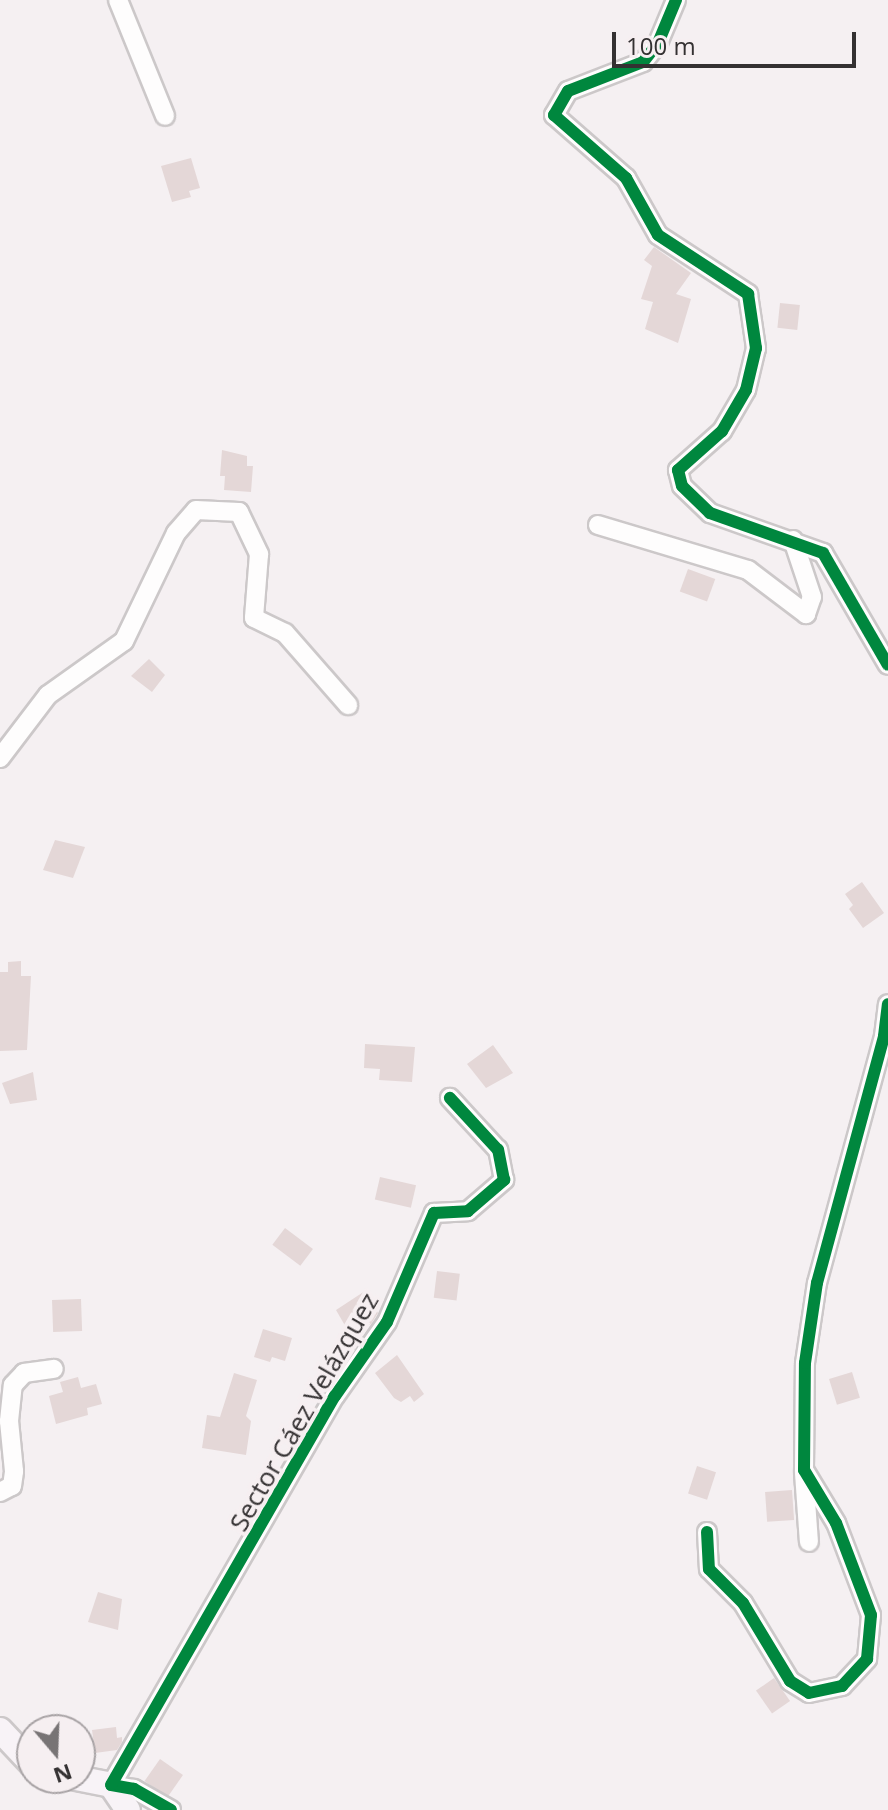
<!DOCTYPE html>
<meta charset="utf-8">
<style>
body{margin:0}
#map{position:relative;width:888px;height:1810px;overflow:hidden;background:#f5f0f2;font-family:"Open Sans",sans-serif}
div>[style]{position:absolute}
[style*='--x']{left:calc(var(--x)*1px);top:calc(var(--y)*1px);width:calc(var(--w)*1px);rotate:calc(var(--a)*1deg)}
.building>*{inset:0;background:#e4d7d7;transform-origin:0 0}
.roads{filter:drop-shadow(2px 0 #ccc8c9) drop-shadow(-2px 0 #ccc8c9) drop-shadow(0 2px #ccc8c9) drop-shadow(0 -2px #ccc8c9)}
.street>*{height:18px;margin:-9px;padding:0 9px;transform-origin:9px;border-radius:9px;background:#fefdfd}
.secondary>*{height:24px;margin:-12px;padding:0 12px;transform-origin:12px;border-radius:12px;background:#f8f3f7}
.cycleway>*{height:12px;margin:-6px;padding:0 6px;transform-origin:6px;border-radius:6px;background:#00873e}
span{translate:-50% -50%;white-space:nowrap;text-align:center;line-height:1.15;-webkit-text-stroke:8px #f6eff1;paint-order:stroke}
.street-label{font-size:26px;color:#343132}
.north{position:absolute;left:16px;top:1714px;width:80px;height:80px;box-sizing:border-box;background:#f6eff1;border:2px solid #a8a3a5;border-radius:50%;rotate:161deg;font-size:22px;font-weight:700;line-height:32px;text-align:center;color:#343132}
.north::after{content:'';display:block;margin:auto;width:28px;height:36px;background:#787475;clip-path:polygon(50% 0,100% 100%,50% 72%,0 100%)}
.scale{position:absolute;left:612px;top:32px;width:244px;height:36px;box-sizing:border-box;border:4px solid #343132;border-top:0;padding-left:10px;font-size:24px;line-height:28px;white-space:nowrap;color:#343132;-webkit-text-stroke:6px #f6eff1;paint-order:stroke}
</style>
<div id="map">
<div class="building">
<i style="clip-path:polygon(191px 158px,200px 188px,189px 191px,191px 197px,172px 202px,161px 166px)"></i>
<i style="clip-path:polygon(654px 247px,691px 273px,676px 294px,691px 299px,678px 343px,645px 329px,653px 302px,641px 299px,652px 266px,644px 260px)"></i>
<i style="left:780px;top:303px;width:20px;height:25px;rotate:6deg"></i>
<i style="clip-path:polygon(222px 450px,247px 456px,247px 466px,253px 466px,251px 492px,224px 490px,225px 476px,220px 476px)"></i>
<i style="left:688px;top:569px;width:29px;height:24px;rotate:20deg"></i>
<i style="clip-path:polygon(149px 659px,165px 675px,152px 692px,131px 676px)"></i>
<i style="clip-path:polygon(55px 840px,85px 847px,73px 878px,43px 870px)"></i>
<i style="clip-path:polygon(862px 882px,884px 913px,863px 928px,849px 909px,853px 905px,845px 894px)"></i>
<i style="clip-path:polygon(21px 961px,21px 976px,31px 976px,27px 1050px,0 1051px,0 972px,8px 972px,8px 962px)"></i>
<i style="clip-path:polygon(365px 1044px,415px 1047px,412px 1082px,379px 1080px,380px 1069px,364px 1068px)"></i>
<i style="clip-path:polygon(493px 1045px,513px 1073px,486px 1088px,467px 1064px)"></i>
<i style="clip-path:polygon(33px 1072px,37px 1100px,10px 1104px,2px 1083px)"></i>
<i style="left:380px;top:1177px;width:37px;height:23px;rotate:13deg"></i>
<i style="left:285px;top:1228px;width:35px;height:21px;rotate:37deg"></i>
<i style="left:437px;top:1271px;width:23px;height:27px;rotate:7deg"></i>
<i style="clip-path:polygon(365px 1291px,378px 1313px,371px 1324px,351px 1336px,336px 1310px)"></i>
<i style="left:81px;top:1299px;width:32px;height:29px;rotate:88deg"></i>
<i style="clip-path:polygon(263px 1329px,292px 1338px,285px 1361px,272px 1357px,270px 1362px,254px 1357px)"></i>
<i style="clip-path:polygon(397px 1355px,424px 1394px,414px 1402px,410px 1396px,401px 1402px,394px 1398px,375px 1373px)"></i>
<i style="left:852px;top:1372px;width:27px;height:24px;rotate:73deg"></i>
<i style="clip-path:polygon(234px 1373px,257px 1380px,246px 1416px,251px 1421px,246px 1455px,202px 1448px,207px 1415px,220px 1417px)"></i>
<i style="clip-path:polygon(78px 1377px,81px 1388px,96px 1384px,102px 1404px,87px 1408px,88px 1415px,56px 1424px,49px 1396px,63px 1392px,60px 1382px)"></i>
<i style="left:697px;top:1466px;width:20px;height:29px;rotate:18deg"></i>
<i style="left:792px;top:1490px;width:30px;height:27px;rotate:86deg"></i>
<i style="clip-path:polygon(98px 1592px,122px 1599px,118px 1630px,88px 1622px)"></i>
<i style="left:774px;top:1678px;width:28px;height:22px;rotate:55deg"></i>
<i style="clip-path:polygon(116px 1727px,117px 1738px,122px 1737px,122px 1742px,117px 1750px,95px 1753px,92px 1730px)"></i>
<i style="left:160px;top:1759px;width:28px;height:27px;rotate:35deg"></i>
</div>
<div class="roads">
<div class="street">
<i style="--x:118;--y:0;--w:125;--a:67.9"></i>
<i style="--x:676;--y:0;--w:47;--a:112.7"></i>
<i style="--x:658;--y:43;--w:24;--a:128"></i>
<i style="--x:643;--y:62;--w:80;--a:158.9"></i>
<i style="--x:568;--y:91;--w:28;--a:120"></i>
<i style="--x:554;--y:115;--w:96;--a:41.2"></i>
<i style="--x:626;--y:178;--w:65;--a:60.7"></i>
<i style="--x:658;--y:235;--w:108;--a:33.2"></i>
<i style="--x:748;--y:294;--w:55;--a:81.6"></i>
<i style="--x:756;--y:348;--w:43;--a:103.4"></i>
<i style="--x:746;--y:390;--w:48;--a:120.3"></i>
<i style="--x:722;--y:431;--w:59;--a:138.4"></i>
<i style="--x:678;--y:470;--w:16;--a:76"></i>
<i style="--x:682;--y:486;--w:39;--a:44"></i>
<i style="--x:710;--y:513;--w:120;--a:19.5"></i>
<i style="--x:823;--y:553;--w:129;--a:59.9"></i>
<i style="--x:598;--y:525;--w:157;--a:16.7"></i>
<i style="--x:748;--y:570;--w:73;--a:37.2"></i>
<i style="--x:806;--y:614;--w:18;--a:-71"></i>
<i style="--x:812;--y:597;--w:60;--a:-108.4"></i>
<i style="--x:0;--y:758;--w:79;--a:-52.7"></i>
<i style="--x:48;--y:695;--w:93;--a:-35.4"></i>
<i style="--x:124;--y:641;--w:120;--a:-64.3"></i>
<i style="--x:176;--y:533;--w:30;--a:-49"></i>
<i style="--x:196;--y:510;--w:43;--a:2.7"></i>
<i style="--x:239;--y:512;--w:47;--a:64.5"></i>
<i style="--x:259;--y:554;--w:64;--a:94.5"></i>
<i style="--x:254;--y:618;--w:34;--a:26"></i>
<i style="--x:285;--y:633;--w:96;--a:48.8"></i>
<i style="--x:804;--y:1473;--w:69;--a:85.9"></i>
<i style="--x:0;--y:1492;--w:13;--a:-27"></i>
<i style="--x:12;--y:1486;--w:15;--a:-82"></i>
<i style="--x:14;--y:1471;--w:50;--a:-95.7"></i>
<i style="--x:9;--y:1421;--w:36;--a:-84"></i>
<i style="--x:13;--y:1385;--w:16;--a:-47"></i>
<i style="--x:24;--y:1373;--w:30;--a:-8"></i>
<i style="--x:707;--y:1532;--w:37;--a:87"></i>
<i style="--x:709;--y:1569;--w:48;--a:45"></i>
<i style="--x:743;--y:1603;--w:91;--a:58.9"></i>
<i style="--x:790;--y:1681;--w:22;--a:32"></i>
<i style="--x:809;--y:1693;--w:34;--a:-12"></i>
<i style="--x:842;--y:1686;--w:37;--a:-47"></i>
<i style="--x:867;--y:1659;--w:44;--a:-84.8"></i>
<i style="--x:871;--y:1615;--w:98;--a:-110.8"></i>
<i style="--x:836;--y:1523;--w:62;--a:-121.1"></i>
<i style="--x:804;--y:1470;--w:107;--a:-89.5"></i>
<i style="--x:805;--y:1363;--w:81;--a:-81.5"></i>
<i style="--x:817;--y:1283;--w:256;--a:-74.8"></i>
<i style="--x:884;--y:1036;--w:32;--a:-83"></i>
<i style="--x:171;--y:1810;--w:43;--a:-150.4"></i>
<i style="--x:134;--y:1789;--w:23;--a:-170"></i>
<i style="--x:111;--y:1785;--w:449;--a:-60.1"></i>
<i style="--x:335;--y:1396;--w:90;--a:-54.9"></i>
<i style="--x:387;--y:1322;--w:119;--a:-66.7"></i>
<i style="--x:434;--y:1213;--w:34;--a:-3"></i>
<i style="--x:468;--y:1211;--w:48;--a:-40.7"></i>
<i style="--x:504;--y:1180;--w:31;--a:-101"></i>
<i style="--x:498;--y:1150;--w:71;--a:-132.7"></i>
</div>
<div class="secondary">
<i style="--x:0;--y:1730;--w:47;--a:46.7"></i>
<i style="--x:76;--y:1778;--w:36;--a:11"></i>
<i style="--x:111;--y:1785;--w:30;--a:56"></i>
</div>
</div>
<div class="cycleway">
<i style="--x:676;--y:0;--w:47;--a:112.7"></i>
<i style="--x:658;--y:43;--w:24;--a:128"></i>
<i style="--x:643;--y:62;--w:80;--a:158.9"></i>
<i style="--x:568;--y:91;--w:28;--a:120"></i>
<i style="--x:554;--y:115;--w:96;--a:41.2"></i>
<i style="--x:626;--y:178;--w:65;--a:60.7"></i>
<i style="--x:658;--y:235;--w:108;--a:33.2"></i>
<i style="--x:748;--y:294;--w:55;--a:81.6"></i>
<i style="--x:756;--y:348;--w:43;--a:103.4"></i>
<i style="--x:746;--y:390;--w:48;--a:120.3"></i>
<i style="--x:722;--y:431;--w:59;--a:138.4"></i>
<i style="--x:678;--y:470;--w:16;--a:76"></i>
<i style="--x:682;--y:486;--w:39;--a:44"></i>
<i style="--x:710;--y:513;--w:120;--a:19.5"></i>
<i style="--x:823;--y:553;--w:129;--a:59.9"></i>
<i style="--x:707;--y:1532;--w:37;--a:87"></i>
<i style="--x:709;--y:1569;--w:48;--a:45"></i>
<i style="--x:743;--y:1603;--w:91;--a:58.9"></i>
<i style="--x:790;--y:1681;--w:22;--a:32"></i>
<i style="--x:809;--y:1693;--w:34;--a:-12"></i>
<i style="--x:842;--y:1686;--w:37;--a:-47"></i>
<i style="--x:867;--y:1659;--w:44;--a:-84.8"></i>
<i style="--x:871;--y:1615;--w:98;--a:-110.8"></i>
<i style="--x:836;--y:1523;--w:62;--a:-121.1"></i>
<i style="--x:804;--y:1470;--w:107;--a:-89.5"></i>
<i style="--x:805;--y:1363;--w:81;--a:-81.5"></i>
<i style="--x:817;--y:1283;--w:256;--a:-74.8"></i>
<i style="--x:884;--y:1036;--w:32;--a:-83"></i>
<i style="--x:171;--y:1810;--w:43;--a:-150.4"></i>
<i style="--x:134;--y:1789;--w:23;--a:-170"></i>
<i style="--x:111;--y:1785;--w:449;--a:-60.1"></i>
<i style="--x:335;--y:1396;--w:90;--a:-54.9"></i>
<i style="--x:387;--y:1322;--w:119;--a:-66.7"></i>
<i style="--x:434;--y:1213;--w:34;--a:-3"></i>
<i style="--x:468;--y:1211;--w:48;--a:-40.7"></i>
<i style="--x:504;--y:1180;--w:31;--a:-101"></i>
<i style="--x:498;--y:1150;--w:71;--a:-132.7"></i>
</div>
<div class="street-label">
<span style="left:304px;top:1412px;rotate:-60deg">Sector Cáez Velázquez</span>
</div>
<div class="north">N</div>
<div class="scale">100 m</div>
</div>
